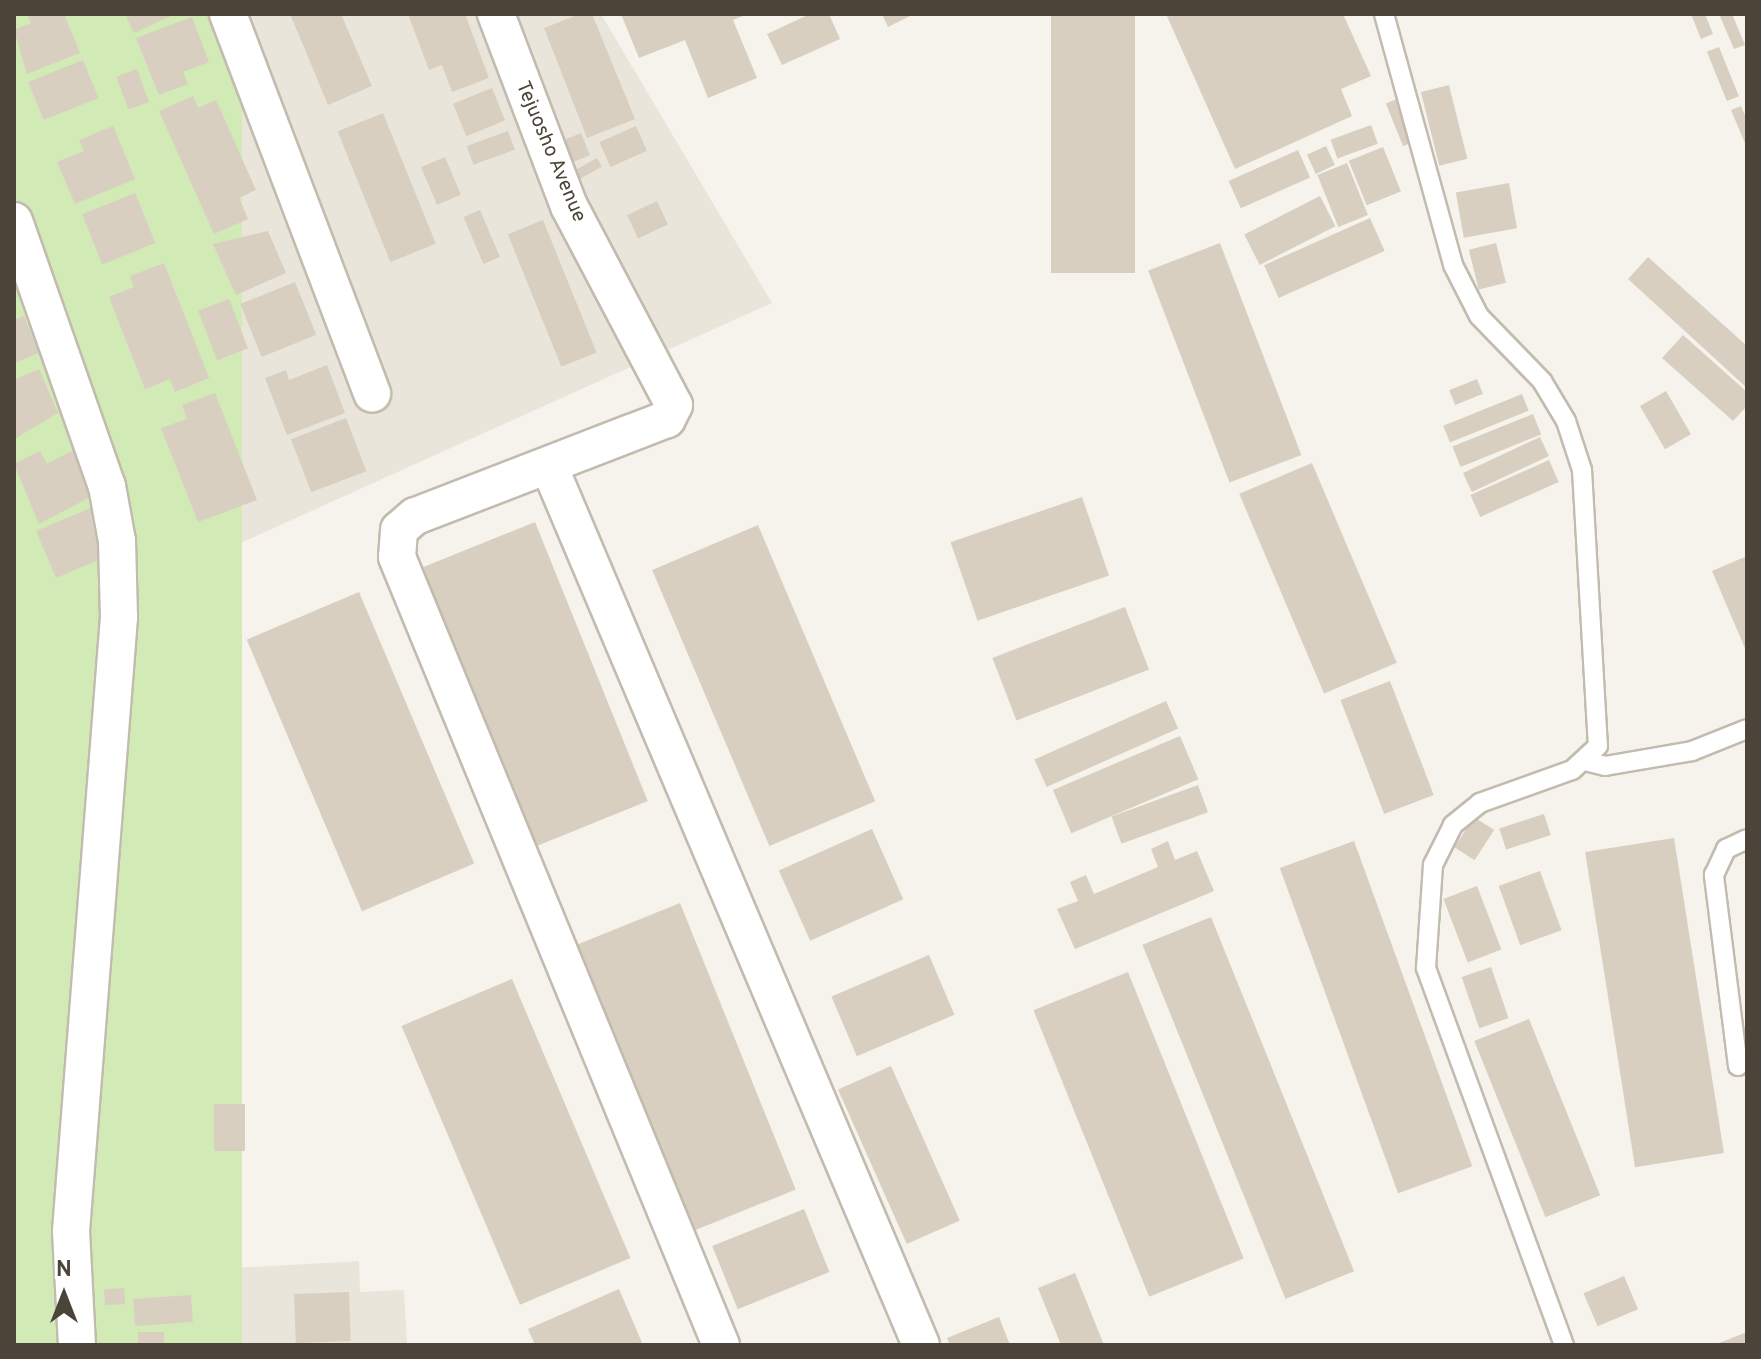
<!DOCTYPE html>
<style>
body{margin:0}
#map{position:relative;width:1761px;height:1359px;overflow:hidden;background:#f6f3ec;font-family:Overpass,sans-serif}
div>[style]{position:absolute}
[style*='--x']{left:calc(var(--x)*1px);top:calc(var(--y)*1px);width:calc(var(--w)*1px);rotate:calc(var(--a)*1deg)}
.residential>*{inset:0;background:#eae5da}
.green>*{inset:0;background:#d2eab5;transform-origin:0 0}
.building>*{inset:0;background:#d8cfc1;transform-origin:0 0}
.roads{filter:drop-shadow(2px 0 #c2bbae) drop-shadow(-2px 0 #c2bbae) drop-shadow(0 2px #c2bbae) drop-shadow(0 -2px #c2bbae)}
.lane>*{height:18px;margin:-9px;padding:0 9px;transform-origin:9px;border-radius:9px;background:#fff}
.street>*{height:36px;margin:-18px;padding:0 18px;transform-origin:18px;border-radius:18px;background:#fff}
span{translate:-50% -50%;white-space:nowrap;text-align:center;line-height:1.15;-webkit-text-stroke:6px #fff;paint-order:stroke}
.street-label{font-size:20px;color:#4b4439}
.frame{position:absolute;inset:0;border:16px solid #4b4439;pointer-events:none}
.north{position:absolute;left:24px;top:1255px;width:80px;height:80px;-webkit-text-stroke:6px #fff;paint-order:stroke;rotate:0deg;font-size:22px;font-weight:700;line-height:32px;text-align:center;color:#4b4439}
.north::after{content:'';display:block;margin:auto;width:28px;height:36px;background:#4b4439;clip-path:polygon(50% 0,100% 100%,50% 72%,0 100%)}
</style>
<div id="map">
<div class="residential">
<i style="clip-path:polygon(14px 14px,601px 14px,772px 303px,205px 559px)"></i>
<i style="clip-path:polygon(14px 1180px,38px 1279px,359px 1261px,360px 1292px,404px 1290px,407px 1345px,14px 1345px)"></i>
</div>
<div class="green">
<i style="left:14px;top:14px;width:228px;height:1331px"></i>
</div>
<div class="building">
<i style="clip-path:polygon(27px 14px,64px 14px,80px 53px,27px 74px,14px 30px,31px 23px)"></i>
<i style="clip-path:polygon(125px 14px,175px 14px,134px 33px)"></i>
<i style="clip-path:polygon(290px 14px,341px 14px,372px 86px,328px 105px)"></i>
<i style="clip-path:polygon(408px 14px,465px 14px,489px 78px,452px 92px,442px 65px,429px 70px)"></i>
<i style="clip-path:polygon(580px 14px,592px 14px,635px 119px,587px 138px,544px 28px)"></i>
<i style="clip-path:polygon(621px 14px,748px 14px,733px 20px,757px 78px,708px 98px,685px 40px,639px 58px)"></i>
<i style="clip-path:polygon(810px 14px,829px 14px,840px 39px,782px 65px,767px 34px)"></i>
<i style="clip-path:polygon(882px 14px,914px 14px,888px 27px)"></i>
<i style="left:1051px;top:14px;width:84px;height:259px"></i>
<i style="clip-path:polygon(1166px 14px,1343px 14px,1371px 76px,1341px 89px,1352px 116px,1235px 169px)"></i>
<i style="clip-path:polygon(1691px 14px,1705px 14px,1713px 34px,1701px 39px)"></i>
<i style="clip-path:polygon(1719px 14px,1732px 14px,1745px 45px,1734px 49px)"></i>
<i style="clip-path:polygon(192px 17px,209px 62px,183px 72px,188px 84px,159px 95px,136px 38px)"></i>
<i style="left:1719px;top:47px;width:53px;height:13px;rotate:68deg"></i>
<i style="left:83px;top:60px;width:41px;height:59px;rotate:68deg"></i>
<i style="left:137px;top:69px;width:35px;height:22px;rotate:70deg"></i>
<i style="left:1449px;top:85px;width:76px;height:29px;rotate:76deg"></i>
<i style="left:492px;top:88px;width:35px;height:42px;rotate:68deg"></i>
<i style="clip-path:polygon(193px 96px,198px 108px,216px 100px,256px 190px,239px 198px,248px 219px,214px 234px,159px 111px)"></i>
<i style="left:1397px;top:99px;width:46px;height:12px;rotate:68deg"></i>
<i style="clip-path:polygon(1741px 106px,1747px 120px,1747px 148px,1731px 110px)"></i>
<i style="left:383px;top:113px;width:141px;height:49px;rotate:68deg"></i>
<i style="left:1371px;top:125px;width:20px;height:43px;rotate:70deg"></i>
<i style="clip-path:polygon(113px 126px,135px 179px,75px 204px,57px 162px,84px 151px,79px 140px)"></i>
<i style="left:636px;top:126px;width:27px;height:40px;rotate:66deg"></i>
<i style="left:508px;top:131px;width:20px;height:44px;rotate:70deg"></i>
<i style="left:581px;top:133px;width:24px;height:25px;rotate:68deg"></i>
<i style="left:1326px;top:146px;width:21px;height:21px;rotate:65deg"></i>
<i style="left:1383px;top:147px;width:48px;height:37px;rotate:68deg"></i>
<i style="left:1298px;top:150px;width:30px;height:76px;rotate:66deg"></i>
<i style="left:445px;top:157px;width:41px;height:26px;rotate:67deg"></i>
<i style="left:597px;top:158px;width:10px;height:30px;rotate:61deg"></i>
<i style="left:1347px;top:163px;width:56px;height:32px;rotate:68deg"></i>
<i style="left:1509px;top:183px;width:46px;height:54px;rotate:80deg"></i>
<i style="left:135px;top:193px;width:54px;height:57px;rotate:68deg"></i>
<i style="left:1320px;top:196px;width:34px;height:85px;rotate:63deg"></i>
<i style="left:657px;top:201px;width:26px;height:33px;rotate:65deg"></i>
<i style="left:480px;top:210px;width:51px;height:18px;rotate:67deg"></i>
<i style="left:1370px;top:218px;width:36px;height:116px;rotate:66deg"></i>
<i style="left:543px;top:220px;width:143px;height:38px;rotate:68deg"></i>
<i style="clip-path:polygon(268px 231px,286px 273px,236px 295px,213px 244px)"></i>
<i style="left:1220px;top:243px;width:227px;height:77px;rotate:69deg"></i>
<i style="left:1496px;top:243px;width:41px;height:28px;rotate:76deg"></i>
<i style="clip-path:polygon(1648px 257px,1747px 346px,1747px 388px,1628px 279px)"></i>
<i style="clip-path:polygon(164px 263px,209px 378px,175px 392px,170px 379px,145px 389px,109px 297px,134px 287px,130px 276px)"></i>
<i style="left:295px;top:282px;width:57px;height:59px;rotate:68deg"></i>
<i style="left:229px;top:299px;width:53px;height:33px;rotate:69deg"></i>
<i style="clip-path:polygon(24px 316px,39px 353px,14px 363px,14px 320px)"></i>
<i style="clip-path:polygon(1683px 335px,1747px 392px,1747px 406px,1733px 421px,1662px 358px)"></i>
<i style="clip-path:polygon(327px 365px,345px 413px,287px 435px,265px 378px,286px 370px,289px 380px)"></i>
<i style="clip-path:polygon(39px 369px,58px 413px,14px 439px,14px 380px)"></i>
<i style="left:1477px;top:379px;width:16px;height:30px;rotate:68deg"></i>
<i style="left:1666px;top:391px;width:50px;height:30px;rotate:60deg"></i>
<i style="clip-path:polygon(215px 393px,257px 500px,198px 522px,161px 428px,187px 419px,182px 405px)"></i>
<i style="left:1522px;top:394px;width:18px;height:85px;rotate:68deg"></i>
<i style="left:1533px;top:414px;width:22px;height:87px;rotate:68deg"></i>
<i style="left:346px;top:418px;width:57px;height:59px;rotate:69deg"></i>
<i style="left:1540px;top:437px;width:21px;height:85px;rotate:65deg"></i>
<i style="clip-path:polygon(73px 450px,96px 494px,39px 524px,14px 464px,40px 451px,47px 464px)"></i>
<i style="left:1549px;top:460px;width:24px;height:86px;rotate:66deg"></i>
<i style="left:1312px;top:463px;width:217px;height:79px;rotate:67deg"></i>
<i style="left:1082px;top:497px;width:83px;height:139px;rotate:71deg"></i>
<i style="left:95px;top:506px;width:51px;height:64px;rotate:67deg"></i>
<i style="left:535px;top:522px;width:301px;height:125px;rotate:68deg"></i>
<i style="left:758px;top:525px;width:300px;height:115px;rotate:67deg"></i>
<i style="clip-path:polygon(1747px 556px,1747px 653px,1712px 571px)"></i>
<i style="left:359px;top:592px;width:295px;height:122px;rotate:67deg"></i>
<i style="left:1125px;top:607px;width:67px;height:142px;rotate:69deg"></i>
<i style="left:1390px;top:681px;width:122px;height:53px;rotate:69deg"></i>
<i style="left:1166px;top:701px;width:30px;height:144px;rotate:66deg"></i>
<i style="left:1180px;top:736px;width:47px;height:138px;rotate:67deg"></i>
<i style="left:1198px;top:785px;width:29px;height:92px;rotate:70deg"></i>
<i style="left:1544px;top:814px;width:22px;height:47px;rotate:72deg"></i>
<i style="left:1474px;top:817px;width:24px;height:36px;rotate:33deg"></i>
<i style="left:872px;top:829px;width:77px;height:102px;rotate:66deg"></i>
<i style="left:1674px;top:838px;width:319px;height:90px;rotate:81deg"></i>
<i style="clip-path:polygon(1168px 841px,1175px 860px,1197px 851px,1214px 891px,1075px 949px,1057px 909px,1078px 901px,1070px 882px,1086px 875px,1094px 894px,1158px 867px,1151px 849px)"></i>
<i style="left:1354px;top:841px;width:346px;height:79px;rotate:70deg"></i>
<i style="left:1540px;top:871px;width:63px;height:44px;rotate:70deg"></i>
<i style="left:1477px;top:886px;width:68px;height:36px;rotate:69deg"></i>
<i style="left:680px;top:903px;width:309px;height:110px;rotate:68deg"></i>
<i style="left:1211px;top:917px;width:382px;height:74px;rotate:68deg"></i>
<i style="left:929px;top:955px;width:65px;height:106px;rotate:67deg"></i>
<i style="left:1491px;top:967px;width:54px;height:31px;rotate:71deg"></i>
<i style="left:1128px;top:972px;width:309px;height:102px;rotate:68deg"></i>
<i style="left:512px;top:979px;width:303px;height:120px;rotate:67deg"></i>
<i style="left:1529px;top:1019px;width:190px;height:59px;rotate:68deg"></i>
<i style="left:891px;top:1066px;width:169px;height:58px;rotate:66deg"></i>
<i style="left:214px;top:1104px;width:31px;height:47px"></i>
<i style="left:804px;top:1209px;width:68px;height:99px;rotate:68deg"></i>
<i style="clip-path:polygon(1075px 1273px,1104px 1345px,1061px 1345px,1038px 1288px)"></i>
<i style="left:1624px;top:1276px;width:36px;height:44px;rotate:67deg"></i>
<i style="left:124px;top:1288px;width:16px;height:20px;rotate:86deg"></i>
<i style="clip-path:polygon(619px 1289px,643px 1345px,535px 1345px,528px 1329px)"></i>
<i style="left:349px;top:1292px;width:49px;height:55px;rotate:88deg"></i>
<i style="left:191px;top:1295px;width:27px;height:58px;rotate:86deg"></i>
<i style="clip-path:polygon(999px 1317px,1010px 1345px,950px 1345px,947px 1338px)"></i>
<i style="left:164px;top:1332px;width:13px;height:26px;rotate:90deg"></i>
<i style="clip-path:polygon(1747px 1332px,1747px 1345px,1714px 1345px)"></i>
</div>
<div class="roads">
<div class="lane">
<i style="--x:1384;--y:14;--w:260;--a:74.6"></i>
<i style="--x:1453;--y:265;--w:57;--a:63"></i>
<i style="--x:1479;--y:316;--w:91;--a:45.9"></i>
<i style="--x:1542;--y:381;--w:47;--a:59"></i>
<i style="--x:1566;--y:421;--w:52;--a:71.9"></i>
<i style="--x:1582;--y:470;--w:276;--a:86.7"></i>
<i style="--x:1598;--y:746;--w:35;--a:137"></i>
<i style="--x:1572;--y:770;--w:98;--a:160.3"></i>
<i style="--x:1480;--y:803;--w:35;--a:141"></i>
<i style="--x:1453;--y:825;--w:45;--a:116.6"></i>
<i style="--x:1433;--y:865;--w:103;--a:93.9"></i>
<i style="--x:1426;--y:968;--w:401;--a:69.9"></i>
<i style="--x:1585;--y:761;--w:21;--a:14"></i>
<i style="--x:1605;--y:766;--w:88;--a:-9.8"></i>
<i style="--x:1692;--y:751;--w:59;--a:-21.8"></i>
<i style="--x:1738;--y:1066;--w:193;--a:-97.2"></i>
<i style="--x:1714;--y:875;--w:29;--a:-65"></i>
<i style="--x:1726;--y:849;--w:23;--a:-25"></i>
</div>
<div class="street">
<i style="--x:228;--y:14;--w:406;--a:69.2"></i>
<i style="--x:496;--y:14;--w:205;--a:69.2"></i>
<i style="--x:569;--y:206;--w:225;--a:62.2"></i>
<i style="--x:674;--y:405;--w:16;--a:117"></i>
<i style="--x:667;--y:419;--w:270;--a:158.9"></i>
<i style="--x:415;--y:516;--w:21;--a:139"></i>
<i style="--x:399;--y:530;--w:27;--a:94"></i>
<i style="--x:397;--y:557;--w:852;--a:67.65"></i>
<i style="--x:14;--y:221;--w:281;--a:70.7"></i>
<i style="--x:107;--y:486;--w:56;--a:79.7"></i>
<i style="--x:117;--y:541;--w:76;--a:88.5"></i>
<i style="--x:119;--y:617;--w:616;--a:94.47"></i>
<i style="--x:71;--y:1231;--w:114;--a:87"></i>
<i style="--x:549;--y:466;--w:954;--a:67.06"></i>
</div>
</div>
<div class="street-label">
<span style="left:550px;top:152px;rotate:67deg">Tejuosho Avenue</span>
</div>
<div class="frame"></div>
<div class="north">N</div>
</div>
